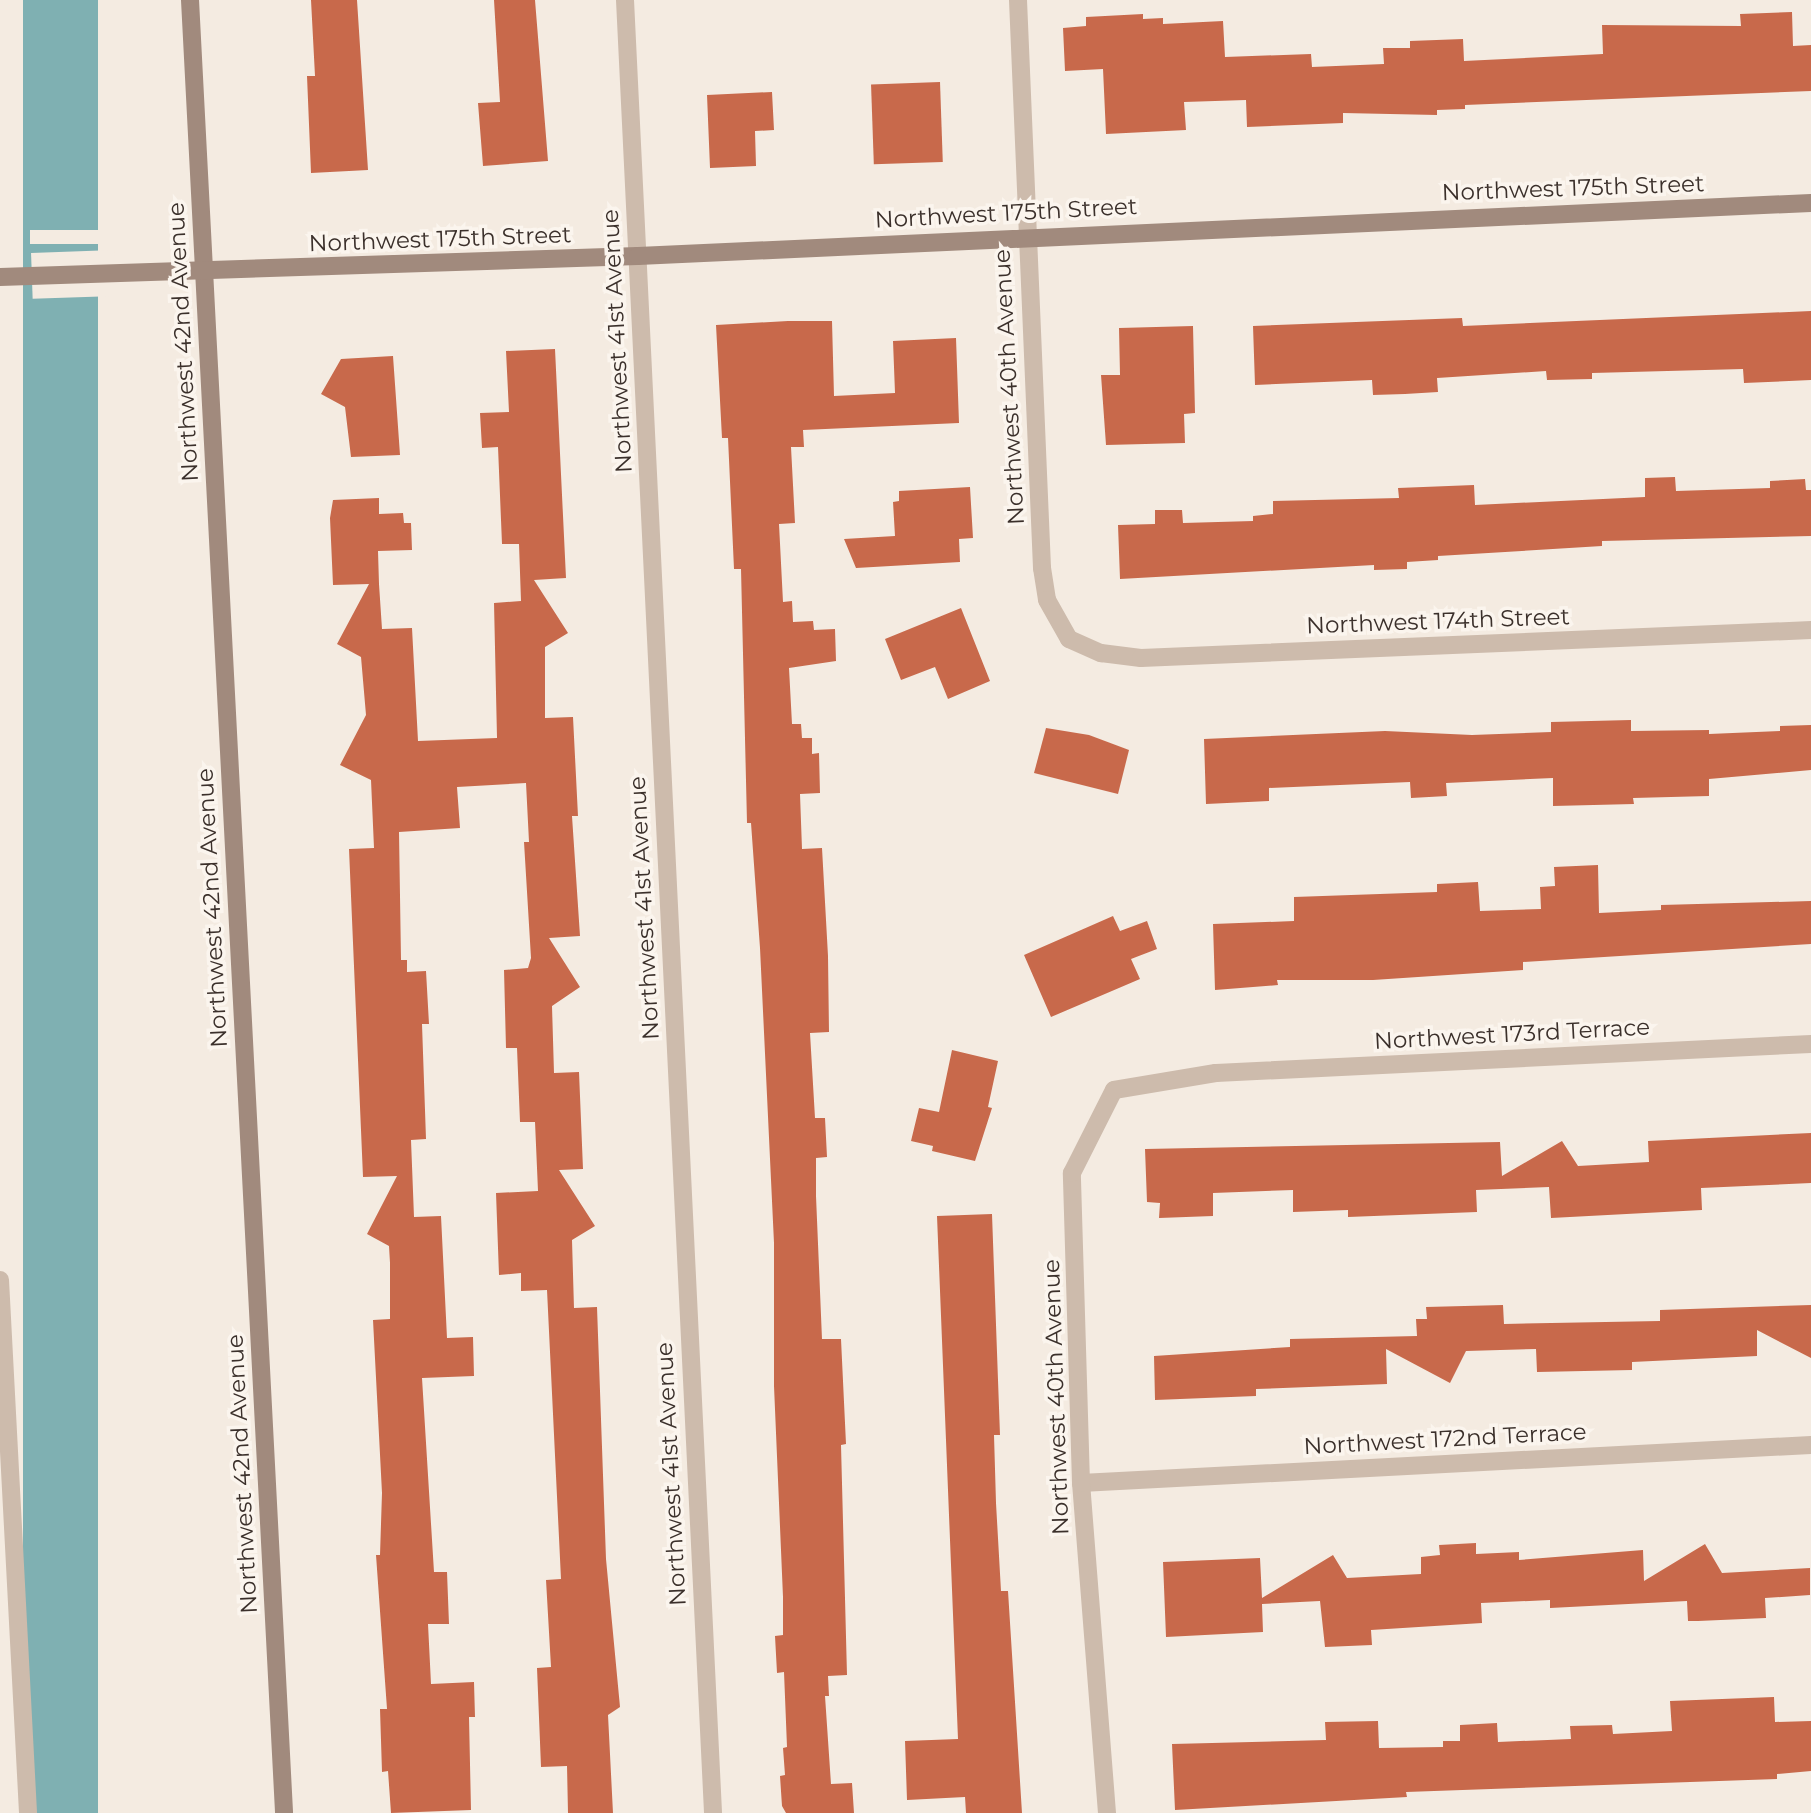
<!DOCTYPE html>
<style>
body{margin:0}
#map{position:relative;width:1811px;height:1813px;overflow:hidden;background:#f4ebe1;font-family:Montserrat,sans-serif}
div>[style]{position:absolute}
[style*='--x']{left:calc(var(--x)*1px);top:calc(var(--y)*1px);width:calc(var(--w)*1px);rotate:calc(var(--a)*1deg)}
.water>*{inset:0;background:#7fb0b2;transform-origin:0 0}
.pier>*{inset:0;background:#f4ebe1;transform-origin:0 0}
.building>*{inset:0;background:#c8694b;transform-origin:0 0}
.street>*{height:18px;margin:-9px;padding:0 9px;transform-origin:9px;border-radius:9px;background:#cdbbac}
.secondary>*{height:18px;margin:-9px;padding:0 9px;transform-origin:9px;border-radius:9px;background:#a18a7d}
span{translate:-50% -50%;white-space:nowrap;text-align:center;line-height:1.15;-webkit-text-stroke:7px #fbf5ee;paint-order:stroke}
.street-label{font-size:23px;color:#3b302b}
</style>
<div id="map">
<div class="water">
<i style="left:23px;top:0;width:75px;height:1815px"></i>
</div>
<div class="pier">
<i style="left:113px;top:230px;width:14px;height:83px;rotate:90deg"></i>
<i style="left:114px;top:250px;width:46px;height:83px;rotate:88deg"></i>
</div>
<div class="building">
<i style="clip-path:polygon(311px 0,357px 0,368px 170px,311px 173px,307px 76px,315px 76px)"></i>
<i style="clip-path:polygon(494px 0,535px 0,548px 161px,483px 166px,478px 103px,500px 102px)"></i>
<i style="clip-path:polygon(1792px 12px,1793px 46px,1811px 45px,1811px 91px,1465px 105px,1465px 109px,1437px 110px,1437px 115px,1343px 113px,1343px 123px,1247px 127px,1246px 100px,1184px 102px,1186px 130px,1106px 134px,1103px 69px,1065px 71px,1063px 28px,1086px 26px,1086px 17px,1143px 14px,1143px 19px,1163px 18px,1163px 24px,1223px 21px,1225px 57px,1311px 54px,1312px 67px,1384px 64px,1383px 48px,1410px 48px,1410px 41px,1463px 39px,1464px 61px,1603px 54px,1602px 25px,1741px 26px,1740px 14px)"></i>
<i style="left:940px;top:82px;width:80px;height:69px;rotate:88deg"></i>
<i style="clip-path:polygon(772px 92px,774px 130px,755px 131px,756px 166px,710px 168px,707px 95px)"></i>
<i style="clip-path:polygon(1811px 311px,1811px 380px,1744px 383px,1743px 369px,1592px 373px,1592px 379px,1547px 380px,1546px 371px,1437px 378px,1438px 392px,1405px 394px,1373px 395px,1372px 380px,1255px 385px,1253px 326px,1462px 318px,1463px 326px)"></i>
<i style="clip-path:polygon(788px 321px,832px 321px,834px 396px,895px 393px,893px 341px,956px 338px,959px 423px,803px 430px,804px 447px,791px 447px,795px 523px,779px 524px,783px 602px,792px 601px,793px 622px,813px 621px,814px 630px,835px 629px,836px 661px,789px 668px,792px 724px,801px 724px,802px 738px,812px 738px,812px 754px,819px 753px,820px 793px,800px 794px,802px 849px,822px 848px,828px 956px,829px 1032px,810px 1033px,815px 1118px,825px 1118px,827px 1157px,816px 1158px,816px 1196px,822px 1339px,841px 1339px,846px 1444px,841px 1445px,847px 1675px,828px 1676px,829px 1696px,825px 1696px,831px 1784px,852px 1783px,854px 1813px,786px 1813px,782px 1806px,780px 1776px,785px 1775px,783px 1748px,787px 1747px,784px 1672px,777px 1673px,775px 1636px,783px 1635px,783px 1597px,774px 1386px,774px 1243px,760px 948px,751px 823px,747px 823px,741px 569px,734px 569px,728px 438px,722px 438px,716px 325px)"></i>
<i style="clip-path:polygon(1193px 326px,1195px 413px,1184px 414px,1185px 443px,1106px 445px,1101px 375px,1120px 375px,1119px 328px)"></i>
<i style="clip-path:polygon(555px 349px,566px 578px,534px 580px,568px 633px,545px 647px,545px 718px,573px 717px,578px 816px,572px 816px,580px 936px,549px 938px,580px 987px,552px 1006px,554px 1073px,579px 1072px,583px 1169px,559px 1170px,595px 1226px,572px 1240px,574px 1308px,597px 1307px,606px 1559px,620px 1707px,608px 1715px,613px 1813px,568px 1813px,567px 1766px,541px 1767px,537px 1668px,551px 1667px,546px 1580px,561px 1579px,547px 1290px,521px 1291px,521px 1273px,499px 1275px,496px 1193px,538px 1191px,535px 1122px,520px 1122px,517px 1048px,506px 1048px,504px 970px,528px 968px,531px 958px,524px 842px,529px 842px,526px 783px,457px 787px,460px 828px,399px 832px,401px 960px,407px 960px,407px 972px,426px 971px,429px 1024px,422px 1024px,426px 1139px,411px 1140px,414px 1217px,441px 1216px,447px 1338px,473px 1337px,474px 1376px,422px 1378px,434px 1572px,447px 1572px,449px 1624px,428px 1624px,431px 1684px,474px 1682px,475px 1717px,469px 1717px,471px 1810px,391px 1813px,388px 1771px,382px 1772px,380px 1709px,387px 1709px,376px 1555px,380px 1555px,382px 1493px,373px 1320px,390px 1319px,390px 1263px,389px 1246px,367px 1234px,397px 1176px,363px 1177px,349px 849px,374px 848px,371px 780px,340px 765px,366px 715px,361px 657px,337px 644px,369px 584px,333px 585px,330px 518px,333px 500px,379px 498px,379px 514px,403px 513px,404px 523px,411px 523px,412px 550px,378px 551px,379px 584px,382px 629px,412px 628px,418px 741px,497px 738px,494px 603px,521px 601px,519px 544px,502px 544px,498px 447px,482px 448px,480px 413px,509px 412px,506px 351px)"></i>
<i style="clip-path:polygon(393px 356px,400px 455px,351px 457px,345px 407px,321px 394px,341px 359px)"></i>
<i style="clip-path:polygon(1675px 477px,1676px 491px,1770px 488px,1770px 481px,1805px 479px,1806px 490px,1811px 490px,1811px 536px,1602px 541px,1602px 546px,1438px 556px,1438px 560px,1407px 562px,1407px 569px,1374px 570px,1374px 565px,1120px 579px,1118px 525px,1155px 524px,1155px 510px,1182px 510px,1183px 523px,1253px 521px,1253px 516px,1273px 514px,1273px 501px,1399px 498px,1398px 488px,1474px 485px,1475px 505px,1645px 497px,1645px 478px)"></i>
<i style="clip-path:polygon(970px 487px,973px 538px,959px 539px,960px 562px,856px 568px,844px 539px,895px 536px,893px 502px,899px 501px,899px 491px)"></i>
<i style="clip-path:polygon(961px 608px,990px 681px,948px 699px,935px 667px,901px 680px,885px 639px)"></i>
<i style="clip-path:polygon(1631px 720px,1631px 731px,1709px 730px,1709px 734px,1780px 731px,1780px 726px,1811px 725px,1811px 770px,1709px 779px,1709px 796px,1633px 798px,1634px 804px,1553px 806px,1553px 778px,1446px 783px,1447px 796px,1411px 798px,1410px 782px,1269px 788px,1269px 801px,1206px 804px,1204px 739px,1385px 731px,1472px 735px,1551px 732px,1551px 722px)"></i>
<i style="clip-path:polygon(1046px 728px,1089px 735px,1129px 750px,1118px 794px,1034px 773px)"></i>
<i style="clip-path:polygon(1598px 865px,1599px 913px,1661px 910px,1661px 905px,1811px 901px,1811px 944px,1523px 962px,1523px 970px,1373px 980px,1277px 980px,1278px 985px,1215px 990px,1213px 924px,1294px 921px,1294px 897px,1437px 892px,1437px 884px,1478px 882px,1480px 911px,1541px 909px,1540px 887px,1555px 886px,1554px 867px)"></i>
<i style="clip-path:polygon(1113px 916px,1120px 931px,1147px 921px,1157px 949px,1131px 959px,1140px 979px,1051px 1017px,1024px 955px)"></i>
<i style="clip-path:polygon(952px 1050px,998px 1061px,988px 1107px,992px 1108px,975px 1161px,932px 1151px,933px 1146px,911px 1141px,919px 1108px,939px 1112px)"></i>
<i style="clip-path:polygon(1811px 1133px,1811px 1183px,1701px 1188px,1702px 1210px,1551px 1218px,1549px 1187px,1476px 1190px,1477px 1212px,1348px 1217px,1348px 1210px,1293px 1212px,1293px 1190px,1213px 1193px,1213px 1216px,1159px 1218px,1160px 1203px,1147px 1202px,1145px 1149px,1500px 1142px,1502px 1176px,1562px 1141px,1578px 1166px,1649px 1162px,1648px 1141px)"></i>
<i style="clip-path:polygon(992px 1214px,1000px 1435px,994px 1435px,996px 1503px,1001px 1591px,1008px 1591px,1022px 1813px,966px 1813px,965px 1797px,907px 1800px,905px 1741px,958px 1739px,937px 1216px)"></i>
<i style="clip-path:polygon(1503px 1305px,1504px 1324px,1660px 1321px,1660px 1310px,1811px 1305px,1811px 1358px,1757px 1330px,1757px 1356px,1632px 1362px,1632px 1370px,1537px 1372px,1536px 1349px,1466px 1351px,1450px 1383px,1386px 1349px,1387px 1384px,1256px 1389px,1256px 1396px,1155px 1400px,1154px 1356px,1290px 1347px,1290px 1339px,1417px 1336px,1416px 1319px,1427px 1319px,1426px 1307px)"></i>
<i style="clip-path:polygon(1476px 1543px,1476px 1554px,1519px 1552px,1519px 1560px,1643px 1550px,1644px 1581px,1705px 1544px,1722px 1573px,1810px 1568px,1810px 1595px,1765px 1598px,1766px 1618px,1698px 1621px,1688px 1621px,1687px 1601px,1550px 1608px,1550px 1600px,1481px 1603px,1482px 1623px,1371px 1630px,1372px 1645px,1325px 1647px,1320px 1601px,1262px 1604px,1263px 1632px,1166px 1637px,1163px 1562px,1260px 1558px,1262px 1598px,1333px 1555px,1347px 1578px,1421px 1574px,1421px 1557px,1440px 1555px,1439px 1545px)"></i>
<i style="clip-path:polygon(1774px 1697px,1775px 1722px,1811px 1721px,1811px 1771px,1777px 1774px,1777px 1779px,1406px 1792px,1407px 1797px,1175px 1810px,1172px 1744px,1326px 1740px,1325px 1722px,1378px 1721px,1379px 1748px,1443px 1747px,1443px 1741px,1460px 1741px,1460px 1725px,1497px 1723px,1498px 1742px,1571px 1739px,1570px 1726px,1612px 1725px,1613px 1734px,1672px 1731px,1670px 1701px)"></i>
</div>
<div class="street">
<i style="--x:625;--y:0;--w:1815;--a:87.22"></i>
<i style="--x:1018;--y:0;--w:569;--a:87.58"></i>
<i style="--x:1042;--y:568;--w:32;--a:81"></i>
<i style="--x:1047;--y:600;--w:45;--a:60.6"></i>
<i style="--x:1069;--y:639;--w:35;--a:24"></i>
<i style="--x:1101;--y:653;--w:40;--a:7.1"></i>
<i style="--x:1141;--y:658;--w:671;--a:-2.39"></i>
<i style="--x:0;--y:1280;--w:534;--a:86.99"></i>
<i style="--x:1081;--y:1483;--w:731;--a:-2.98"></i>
<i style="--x:1107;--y:1813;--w:331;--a:-94.5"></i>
<i style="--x:1081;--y:1483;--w:310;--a:-91.7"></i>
<i style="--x:1072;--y:1173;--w:93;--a:-63.2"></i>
<i style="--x:1114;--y:1090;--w:103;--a:-9.5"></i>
<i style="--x:1216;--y:1073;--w:596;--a:-2.79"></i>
</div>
<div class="secondary">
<i style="--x:190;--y:0;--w:1815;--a:87.03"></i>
<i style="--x:0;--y:277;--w:638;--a:-1.89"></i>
<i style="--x:638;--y:256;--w:1174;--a:-2.59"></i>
</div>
<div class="street-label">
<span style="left:1573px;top:188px;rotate:-2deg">Northwest 175th Street</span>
<span style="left:1006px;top:213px;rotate:-3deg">Northwest 175th Street</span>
<span style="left:440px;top:239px;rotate:-2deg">Northwest 175th Street</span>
<span style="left:617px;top:341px;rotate:-93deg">Northwest 41st Avenue</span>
<span style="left:183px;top:342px;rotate:-93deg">Northwest 42nd Avenue</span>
<span style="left:1009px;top:387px;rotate:-93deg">Northwest 40th Avenue</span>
<span style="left:1438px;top:621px;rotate:-2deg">Northwest 174th Street</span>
<span style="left:212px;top:908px;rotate:-93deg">Northwest 42nd Avenue</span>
<span style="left:644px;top:908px;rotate:-93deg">Northwest 41st Avenue</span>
<span style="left:1512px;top:1034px;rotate:-3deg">Northwest 173rd Terrace</span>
<span style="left:1056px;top:1397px;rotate:-92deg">Northwest 40th Avenue</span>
<span style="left:1445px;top:1439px;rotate:-3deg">Northwest 172nd Terrace</span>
<span style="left:242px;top:1474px;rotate:-93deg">Northwest 42nd Avenue</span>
<span style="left:671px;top:1474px;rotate:-93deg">Northwest 41st Avenue</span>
</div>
</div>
